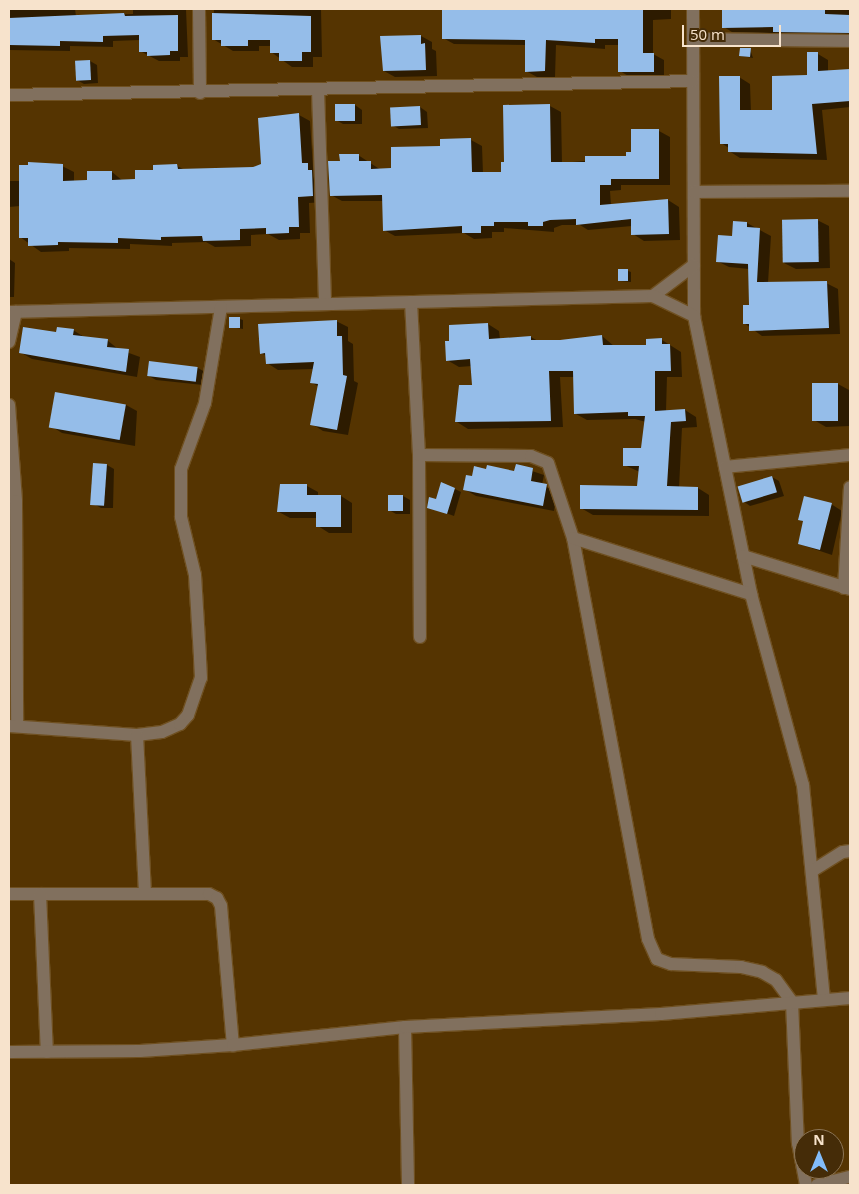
<!DOCTYPE html>
<style>
body{margin:0}
#map{position:relative;width:859px;height:1194px;overflow:hidden;background:#553401;font-family:"Open Sans",sans-serif}
div>[style]{position:absolute}
[style*='--x']{left:calc(var(--x)*1px);top:calc(var(--y)*1px);width:calc(var(--w)*1px);rotate:calc(var(--a)*1deg)}
.shadow>*{inset:0;background:#0007}
.building>*{inset:0;background:#95bde9;transform-origin:0 0}
.roads{filter:drop-shadow(1px 0 #6f5021) drop-shadow(-1px 0 #6f5021) drop-shadow(0 1px #6f5021) drop-shadow(0 -1px #6f5021)}
.minor>*{height:12px;margin:-6px;padding:0 6px;transform-origin:6px;border-radius:6px;background:#81705e}
.tertiary>*{height:12px;margin:-6px;padding:0 6px;transform-origin:6px;border-radius:6px;background:#81705e}
span{translate:-50% -50%;white-space:nowrap;text-align:center;line-height:1.15;-webkit-text-stroke:5px #452c08;paint-order:stroke}
.frame{position:absolute;inset:0;border:10px solid #f7e3cc;pointer-events:none}
.north{position:absolute;left:794px;top:1129px;width:50px;height:50px;box-sizing:border-box;background:#452c08;border:1px solid #8c7556;border-radius:50%;rotate:0deg;font-size:14px;font-weight:700;line-height:20px;text-align:center;color:#f7e3cc}
.north::after{content:'';display:block;margin:auto;width:18px;height:22px;background:#82bcfa;clip-path:polygon(50% 0,100% 100%,50% 72%,0 100%)}
.scale{position:absolute;left:682px;top:25px;width:99px;height:22px;box-sizing:border-box;border:2px solid #f7e3cc;border-top:0;padding-left:6px;font-size:15px;line-height:18px;white-space:nowrap;color:#f7e3cc;-webkit-text-stroke:4px #452c08;paint-order:stroke}
</style>
<div id="map">
<div class="shadow">
<i style="clip-path:polygon(9px 9px,75px 9px,76px 16px,133px 14px,133px 9px,186px 9px,188px 57px,180px 57px,180px 61px,159px 61px,140px 51px,140px 40px,113px 41px,113px 47px,70px 46px,70px 51px,9px 50px)"></i>
<i style="clip-path:polygon(214px 9px,321px 9px,322px 57px,313px 57px,313px 67px,292px 67px,271px 52px,271px 46px,259px 46px,259px 51px,233px 51px,213px 39px)"></i>
<i style="clip-path:polygon(448px 9px,671px 9px,671px 19px,653px 20px,653px 54px,664px 60px,664px 77px,630px 77px,620px 71px,619px 45px,605px 45px,605px 49px,556px 45px,555px 77px,537px 77px,526px 71px,526px 45px,454px 44px,443px 38px)"></i>
<i style="clip-path:polygon(724px 9px,850px 9px,850px 40px,786px 38px,778px 33px,735px 34px,724px 27px)"></i>
<i style="clip-path:polygon(421px 36px,432px 42px,432px 49px,436px 51px,437px 76px,395px 77px,384px 71px)"></i>
<i style="clip-path:polygon(750px 49px,753px 58px,741px 56px)"></i>
<i style="clip-path:polygon(818px 54px,828px 60px,828px 72px,850px 70px,850px 107px,822px 110px,827px 160px,740px 158px,729px 151px,729px 148px,721px 143px,739px 77px,750px 84px,751px 112px,773px 111px,808px 77px)"></i>
<i style="clip-path:polygon(90px 61px,97px 65px,98px 83px,84px 84px,77px 80px,76px 62px)"></i>
<i style="clip-path:polygon(355px 105px,362px 110px,362px 124px,343px 124px,336px 120px)"></i>
<i style="clip-path:polygon(550px 106px,561px 112px,562px 163px,627px 157px,659px 131px,670px 137px,670px 185px,621px 185px,621px 190px,610px 191px,611px 205px,668px 200px,679px 207px,680px 240px,644px 241px,633px 234px,632px 226px,588px 230px,580px 225px,562px 225px,554px 228px,554px 232px,504px 228px,504px 232px,492px 232px,492px 238px,474px 239px,464px 233px,395px 236px,384px 230px,383px 201px,342px 201px,331px 195px,341px 162px,358px 155px,381px 170px,393px 170px,441px 147px,471px 140px,482px 146px,483px 173px,502px 173px,505px 163px)"></i>
<i style="clip-path:polygon(420px 107px,427px 112px,428px 128px,399px 129px,392px 125px,391px 108px)"></i>
<i style="clip-path:polygon(299px 115px,310px 121px,313px 168px,319px 171px,325px 202px,309px 203px,310px 233px,300px 233px,300px 239px,279px 240px,268px 234px,251px 235px,251px 246px,215px 247px,206px 242px,172px 243px,172px 246px,130px 244px,130px 249px,69px 248px,69px 251px,41px 252px,20px 237px,20px 206px,9px 207px,9px 181px,21px 181px,62px 166px,74px 172px,74px 182px,88px 181px,112px 172px,123px 181px,136px 180px,154px 171px,177px 166px,185px 170px,254px 168px,262px 165px)"></i>
<i style="clip-path:polygon(817px 220px,829px 226px,830px 268px,796px 269px,784px 263px)"></i>
<i style="clip-path:polygon(747px 223px,771px 236px,768px 283px,826px 283px,838px 289px,840px 334px,762px 336px,744px 323px,750px 306px,749px 269px,729px 267px,717px 261px)"></i>
<i style="clip-path:polygon(9px 259px,15px 263px,14px 297px,9px 297px)"></i>
<i style="clip-path:polygon(628px 271px,631px 272px,631px 282px,619px 281px)"></i>
<i style="clip-path:polygon(240px 319px,243px 320px,243px 329px,230px 327px)"></i>
<i style="clip-path:polygon(336px 321px,348px 327px,348px 341px,353px 344px,354px 381px,358px 383px,348px 435px,323px 431px,312px 424px,319px 387px,311px 382px,314px 369px,278px 370px,267px 363px,267px 356px,261px 353px)"></i>
<i style="clip-path:polygon(488px 324px,499px 331px,500px 339px,531px 337px,538px 341px,560px 341px,602px 336px,614px 346px,647px 346px,662px 340px,681px 352px,682px 377px,667px 377px,666px 411px,685px 410px,696px 417px,697px 427px,682px 428px,679px 488px,698px 488px,709px 495px,709px 516px,593px 515px,581px 508px,638px 487px,640px 472px,624px 465px,642px 449px,646px 422px,635px 419px,587px 420px,576px 414px,574px 377px,560px 377px,563px 427px,468px 429px,457px 422px,473px 386px,472px 366px,459px 367px,447px 360px,451px 342px)"></i>
<i style="clip-path:polygon(73px 330px,84px 337px,107px 340px,118px 349px,140px 357px,137px 377px,32px 359px,20px 352px,57px 333px)"></i>
<i style="clip-path:polygon(198px 368px,205px 372px,203px 385px,156px 380px,149px 376px)"></i>
<i style="clip-path:polygon(838px 384px,849px 390px,850px 426px,826px 427px,814px 420px)"></i>
<i style="clip-path:polygon(56px 394px,126px 405px,137px 411px,135px 446px,62px 433px,51px 426px)"></i>
<i style="clip-path:polygon(107px 465px,114px 469px,113px 508px,101px 508px,94px 504px)"></i>
<i style="clip-path:polygon(517px 466px,544px 475px,542px 485px,557px 492px,554px 511px,476px 496px,464px 489px,473px 477px,515px 472px)"></i>
<i style="clip-path:polygon(772px 477px,779px 481px,784px 496px,750px 506px,743px 501px)"></i>
<i style="clip-path:polygon(307px 486px,318px 492px,318px 496px,341px 496px,352px 503px,352px 533px,329px 533px,318px 526px,318px 518px,290px 518px,279px 512px)"></i>
<i style="clip-path:polygon(455px 489px,461px 492px,454px 516px,429px 507px)"></i>
<i style="clip-path:polygon(403px 496px,410px 500px,410px 514px,396px 514px,389px 510px)"></i>
<i style="clip-path:polygon(831px 504px,842px 511px,832px 555px,799px 544px,804px 522px,799px 519px)"></i>
</div>
<div class="building">
<i style="clip-path:polygon(442px 9px,643px 9px,643px 53px,654px 53px,654px 72px,618px 72px,618px 39px,595px 39px,595px 43px,546px 40px,545px 71px,525px 72px,525px 40px,442px 39px)"></i>
<i style="clip-path:polygon(722px 9px,825px 9px,825px 14px,850px 15px,850px 33px,773px 32px,773px 27px,722px 28px)"></i>
<i style="clip-path:polygon(124px 13px,125px 16px,178px 15px,178px 51px,170px 51px,170px 55px,147px 56px,147px 52px,139px 52px,139px 35px,103px 36px,103px 42px,60px 41px,60px 46px,9px 45px,9px 18px)"></i>
<i style="clip-path:polygon(212px 13px,311px 16px,311px 52px,302px 52px,302px 61px,279px 61px,279px 53px,270px 53px,270px 40px,248px 40px,248px 46px,221px 46px,221px 40px,212px 40px)"></i>
<i style="clip-path:polygon(421px 35px,421px 44px,425px 43px,426px 70px,383px 71px,380px 36px)"></i>
<i style="clip-path:polygon(740px 48px,751px 48px,750px 57px,739px 56px)"></i>
<i style="clip-path:polygon(807px 52px,818px 52px,818px 71px,850px 69px,850px 101px,812px 104px,817px 154px,728px 152px,728px 144px,720px 144px,719px 76px,740px 76px,740px 110px,772px 110px,772px 76px,807px 75px)"></i>
<i style="left:90px;top:60px;width:20px;height:15px;rotate:87deg"></i>
<i style="left:335px;top:104px;width:20px;height:17px"></i>
<i style="clip-path:polygon(550px 104px,551px 162px,585px 162px,585px 156px,626px 156px,626px 152px,631px 152px,631px 129px,659px 129px,659px 179px,611px 179px,611px 185px,600px 185px,600px 205px,668px 199px,669px 234px,631px 235px,631px 219px,576px 225px,576px 219px,550px 220px,543px 222px,543px 226px,528px 226px,528px 222px,494px 222px,494px 226px,481px 226px,481px 233px,462px 233px,462px 226px,383px 231px,382px 195px,330px 196px,328px 161px,340px 161px,339px 154px,359px 154px,359px 161px,371px 161px,371px 169px,391px 168px,391px 147px,440px 146px,440px 139px,471px 138px,472px 172px,501px 172px,501px 162px,504px 162px,503px 105px)"></i>
<i style="left:420px;top:106px;width:19px;height:30px;rotate:87deg"></i>
<i style="clip-path:polygon(299px 113px,302px 163px,308px 163px,308px 170px,312px 170px,313px 196px,298px 197px,299px 227px,289px 227px,289px 233px,266px 234px,266px 228px,240px 229px,240px 240px,203px 241px,202px 236px,161px 237px,161px 240px,118px 238px,118px 243px,58px 242px,58px 245px,28px 246px,28px 238px,19px 238px,19px 165px,28px 165px,28px 162px,63px 164px,63px 181px,87px 180px,87px 171px,112px 171px,112px 180px,135px 179px,135px 170px,153px 170px,153px 165px,177px 164px,178px 169px,253px 167px,261px 164px,258px 118px)"></i>
<i style="left:818px;top:219px;width:43px;height:36px;rotate:89deg"></i>
<i style="clip-path:polygon(733px 221px,747px 222px,747px 227px,760px 228px,757px 282px,827px 281px,829px 328px,749px 331px,749px 324px,743px 324px,743px 305px,749px 305px,748px 264px,716px 262px,718px 235px,732px 236px)"></i>
<i style="left:618px;top:269px;width:10px;height:12px"></i>
<i style="left:229px;top:317px;width:11px;height:11px"></i>
<i style="clip-path:polygon(337px 320px,337px 336px,342px 336px,343px 375px,347px 376px,337px 430px,310px 425px,318px 384px,310px 383px,314px 362px,266px 364px,265px 353px,260px 354px,258px 324px)"></i>
<i style="clip-path:polygon(488px 323px,489px 339px,531px 336px,531px 340px,560px 340px,602px 335px,603px 345px,646px 345px,646px 339px,662px 338px,662px 344px,670px 344px,671px 371px,655px 371px,655px 411px,685px 409px,686px 421px,671px 422px,667px 486px,698px 487px,698px 510px,580px 509px,580px 485px,637px 486px,639px 466px,623px 466px,623px 448px,641px 448px,645px 416px,628px 416px,628px 412px,574px 414px,573px 371px,549px 371px,551px 421px,455px 422px,459px 385px,472px 385px,470px 359px,446px 361px,445px 341px,449px 341px,449px 325px)"></i>
<i style="clip-path:polygon(23px 327px,56px 332px,57px 327px,74px 329px,73px 335px,108px 339px,107px 347px,129px 349px,126px 372px,19px 353px)"></i>
<i style="left:149px;top:361px;width:49px;height:15px;rotate:7deg"></i>
<i style="left:812px;top:383px;width:26px;height:38px"></i>
<i style="left:55px;top:392px;width:72px;height:36px;rotate:10deg"></i>
<i style="left:93px;top:463px;width:14px;height:42px;rotate:4deg"></i>
<i style="clip-path:polygon(516px 464px,533px 468px,531px 481px,547px 484px,543px 506px,463px 490px,466px 475px,472px 476px,474px 466px,486px 469px,487px 465px,514px 471px)"></i>
<i style="left:772px;top:476px;width:17px;height:36px;rotate:73deg"></i>
<i style="clip-path:polygon(441px 482px,455px 488px,447px 514px,427px 508px,429px 497px,436px 499px)"></i>
<i style="clip-path:polygon(280px 484px,307px 484px,307px 495px,341px 495px,341px 527px,316px 527px,316px 512px,277px 512px)"></i>
<i style="left:388px;top:495px;width:15px;height:16px"></i>
<i style="clip-path:polygon(804px 496px,832px 503px,820px 550px,798px 544px,803px 521px,798px 520px)"></i>
</div>
<div class="roads">
<div class="minor">
<i style="--x:199;--y:9;--w:84;--a:89.3"></i>
<i style="--x:693;--y:9;--w:307;--a:89.8"></i>
<i style="--x:694;--y:316;--w:284;--a:78.4"></i>
<i style="--x:751;--y:594;--w:198;--a:74.8"></i>
<i style="--x:803;--y:785;--w:216;--a:84.4"></i>
<i style="--x:693;--y:39;--w:157;--a:0.7"></i>
<i style="--x:318;--y:90;--w:214;--a:88.1"></i>
<i style="--x:9;--y:95;--w:684;--a:-1.17"></i>
<i style="--x:694;--y:192;--w:156;--a:-0.4"></i>
<i style="--x:653;--y:296;--w:51;--a:-37.1"></i>
<i style="--x:411;--y:302;--w:153;--a:87"></i>
<i style="--x:419;--y:455;--w:182;--a:89.7"></i>
<i style="--x:9;--y:312;--w:644;--a:-1.42"></i>
<i style="--x:653;--y:296;--w:46;--a:26"></i>
<i style="--x:9;--y:342;--w:31;--a:-77"></i>
<i style="--x:9;--y:405;--w:96;--a:85.8"></i>
<i style="--x:16;--y:501;--w:225;--a:89.7"></i>
<i style="--x:419;--y:455;--w:112;--a:0.5"></i>
<i style="--x:531;--y:456;--w:18;--a:22"></i>
<i style="--x:548;--y:463;--w:79;--a:71.6"></i>
<i style="--x:573;--y:538;--w:408;--a:79.4"></i>
<i style="--x:648;--y:939;--w:22;--a:66"></i>
<i style="--x:657;--y:959;--w:15;--a:20"></i>
<i style="--x:671;--y:964;--w:70;--a:2.5"></i>
<i style="--x:741;--y:967;--w:22;--a:13"></i>
<i style="--x:762;--y:972;--w:16;--a:30"></i>
<i style="--x:776;--y:980;--w:27;--a:54"></i>
<i style="--x:792;--y:1002;--w:141;--a:87.6"></i>
<i style="--x:798;--y:1143;--w:43;--a:79.2"></i>
<i style="--x:725;--y:467;--w:126;--a:-5.5"></i>
<i style="--x:573;--y:538;--w:187;--a:17.5"></i>
<i style="--x:743;--y:556;--w:112;--a:17.1"></i>
<i style="--x:844;--y:588;--w:101;--a:-86.6"></i>
<i style="--x:9;--y:726;--w:128;--a:4"></i>
<i style="--x:137;--y:735;--w:25;--a:-7"></i>
<i style="--x:162;--y:732;--w:20;--a:-24"></i>
<i style="--x:180;--y:724;--w:12;--a:-48"></i>
<i style="--x:188;--y:715;--w:39;--a:-71"></i>
<i style="--x:201;--y:678;--w:21;--a:-93"></i>
<i style="--x:200;--y:657;--w:82;--a:-93.5"></i>
<i style="--x:195;--y:575;--w:60;--a:-103.6"></i>
<i style="--x:181;--y:517;--w:48;--a:-90"></i>
<i style="--x:181;--y:469;--w:70;--a:-70"></i>
<i style="--x:205;--y:403;--w:97;--a:-80.5"></i>
<i style="--x:137;--y:735;--w:159;--a:87.1"></i>
<i style="--x:812;--y:871;--w:36;--a:-32"></i>
<i style="--x:843;--y:852;--w:7;--a:-8"></i>
<i style="--x:9;--y:894;--w:200;--a:0"></i>
<i style="--x:209;--y:894;--w:9;--a:27"></i>
<i style="--x:217;--y:898;--w:9;--a:63"></i>
<i style="--x:221;--y:906;--w:140;--a:85.1"></i>
<i style="--x:40;--y:894;--w:158;--a:87.5"></i>
<i style="--x:405;--y:1027;--w:158;--a:88.9"></i>
<i style="--x:817;--y:1185;--w:34;--a:-14"></i>
</div>
<div class="tertiary">
<i style="--x:9;--y:1052;--w:131;--a:-0.4"></i>
<i style="--x:140;--y:1051;--w:93;--a:-3.7"></i>
<i style="--x:233;--y:1045;--w:173;--a:-6"></i>
<i style="--x:405;--y:1027;--w:256;--a:-2.9"></i>
<i style="--x:661;--y:1014;--w:190;--a:-4.8"></i>
</div>
</div>
<div class="frame"></div>
<div class="north">N</div>
<div class="scale">50 m</div>
</div>
